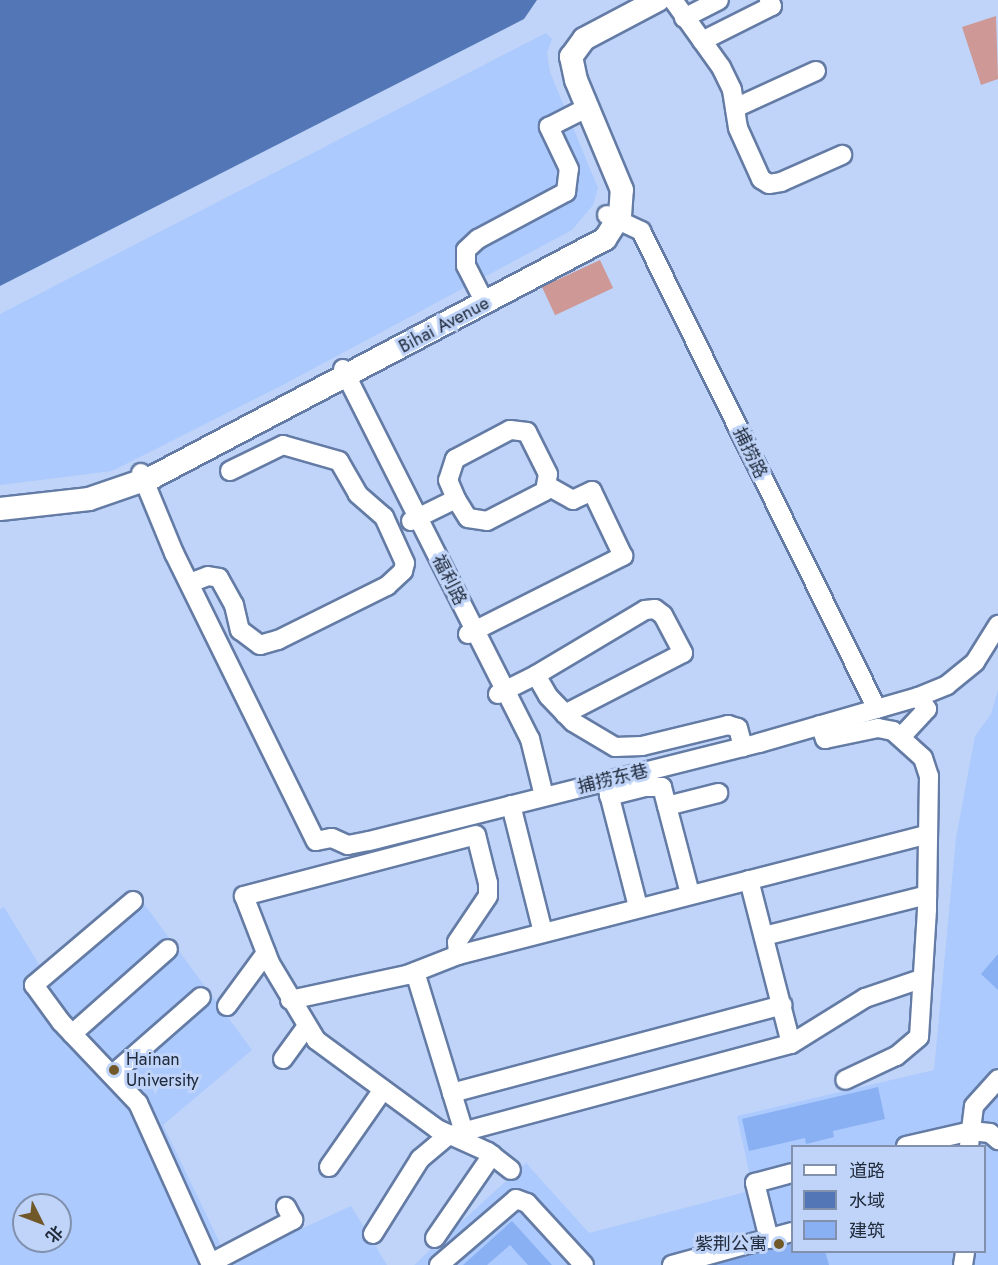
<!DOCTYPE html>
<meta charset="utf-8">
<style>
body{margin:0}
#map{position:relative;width:998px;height:1265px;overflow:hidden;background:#bfd4f8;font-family:Jost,"Noto Sans SC",sans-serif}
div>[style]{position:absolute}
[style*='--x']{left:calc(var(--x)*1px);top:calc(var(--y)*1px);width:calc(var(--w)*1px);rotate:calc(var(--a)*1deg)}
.built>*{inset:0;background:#accafd}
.green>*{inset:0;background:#ce9896;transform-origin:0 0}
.water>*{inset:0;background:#5377b6}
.building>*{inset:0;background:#89b0f3}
.roads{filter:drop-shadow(2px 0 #647ca5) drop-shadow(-2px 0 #647ca5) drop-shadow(0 2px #647ca5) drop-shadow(0 -2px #647ca5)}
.minor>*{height:18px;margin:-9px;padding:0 9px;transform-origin:9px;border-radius:9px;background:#fff}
.major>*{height:22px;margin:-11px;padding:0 11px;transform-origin:11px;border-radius:11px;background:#fff}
.dots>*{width:16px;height:16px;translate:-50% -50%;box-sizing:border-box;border:3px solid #bfd4f8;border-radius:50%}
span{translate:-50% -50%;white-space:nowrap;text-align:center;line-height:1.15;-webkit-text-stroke:6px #bfd4f8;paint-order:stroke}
.street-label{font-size:18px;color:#212b3c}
.poi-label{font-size:18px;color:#212b3c}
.left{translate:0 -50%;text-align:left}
.right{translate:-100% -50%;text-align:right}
.legend{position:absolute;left:791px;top:1145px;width:195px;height:108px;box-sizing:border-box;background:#bfd4f8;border:2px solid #8090ad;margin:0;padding:8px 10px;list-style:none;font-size:18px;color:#212b3c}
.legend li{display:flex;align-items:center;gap:12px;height:30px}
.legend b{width:30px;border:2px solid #8090ad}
.north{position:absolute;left:12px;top:1193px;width:60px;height:60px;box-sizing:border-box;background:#bfd4f8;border:2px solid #8090ad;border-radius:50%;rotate:132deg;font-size:16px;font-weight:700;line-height:24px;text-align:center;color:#212b3c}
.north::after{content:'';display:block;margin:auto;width:21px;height:27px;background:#715829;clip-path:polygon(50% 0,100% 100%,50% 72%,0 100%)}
</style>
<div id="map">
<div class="built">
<i style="clip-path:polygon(546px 33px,552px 39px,547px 53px,550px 72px,598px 188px,593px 205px,572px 230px,279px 387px,112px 471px,0 485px,0 314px)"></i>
<i style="clip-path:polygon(evenodd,998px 690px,998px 1265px,414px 1265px,526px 1163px,589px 1233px,753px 1190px,737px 1116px,934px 1070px,956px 838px,975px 736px,991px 714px,998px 690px,792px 1146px,984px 1146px,984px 1252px,792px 1252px,792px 1146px)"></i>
<i style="clip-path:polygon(evenodd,133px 889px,252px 1050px,163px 1125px,229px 1262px,351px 1206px,387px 1265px,0 1265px,0 909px,4px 907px,40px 966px,133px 889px,24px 1205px,60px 1205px,60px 1241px,24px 1241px,24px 1205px)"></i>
</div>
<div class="green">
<i style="clip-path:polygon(996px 16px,998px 79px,981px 85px,962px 27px)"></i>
<i style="left:600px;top:260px;width:31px;height:64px;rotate:65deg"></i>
</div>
<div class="water">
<i style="clip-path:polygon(0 0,537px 0,524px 19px,0 286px)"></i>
</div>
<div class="building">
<i style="clip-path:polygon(998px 954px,998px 990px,981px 974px)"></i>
<i style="clip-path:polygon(878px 1087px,885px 1119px,833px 1131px,834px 1137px,806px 1144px,805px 1138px,749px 1151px,742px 1119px)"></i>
<i style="clip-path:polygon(512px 1221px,552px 1265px,528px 1265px,510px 1245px,487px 1265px,463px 1265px)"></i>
<i style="clip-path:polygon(792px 1244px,792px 1251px,825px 1251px,829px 1265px,714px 1265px)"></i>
</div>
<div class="roads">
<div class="minor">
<i style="--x:673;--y:0;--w:82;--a:54.4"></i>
<i style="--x:721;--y:67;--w:25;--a:64"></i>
<i style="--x:732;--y:90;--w:38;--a:81"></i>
<i style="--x:738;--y:128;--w:56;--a:65.7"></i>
<i style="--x:761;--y:179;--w:9;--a:32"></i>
<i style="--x:769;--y:184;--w:12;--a:-9"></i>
<i style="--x:781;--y:182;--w:67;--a:-23.9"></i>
<i style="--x:684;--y:18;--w:39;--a:-27"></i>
<i style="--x:702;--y:41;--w:78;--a:-26.6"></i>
<i style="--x:772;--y:6;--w:7;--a:-117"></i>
<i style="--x:735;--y:108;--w:89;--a:-24.6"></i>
<i style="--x:607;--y:215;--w:38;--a:25"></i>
<i style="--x:641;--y:231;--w:533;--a:63.72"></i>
<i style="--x:481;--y:295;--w:33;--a:-117"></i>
<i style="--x:466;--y:266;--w:16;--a:-90"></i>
<i style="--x:466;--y:250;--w:16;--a:-43"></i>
<i style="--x:478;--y:239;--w:100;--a:-28.1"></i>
<i style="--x:566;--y:192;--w:23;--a:-83"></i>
<i style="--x:569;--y:169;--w:47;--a:-115.5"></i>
<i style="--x:549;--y:127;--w:35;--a:-27"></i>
<i style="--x:343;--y:369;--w:415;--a:63.2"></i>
<i style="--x:530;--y:739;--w:59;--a:76.2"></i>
<i style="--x:141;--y:473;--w:87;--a:67.6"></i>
<i style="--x:174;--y:553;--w:321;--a:63.8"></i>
<i style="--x:316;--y:841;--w:16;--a:-11"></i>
<i style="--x:332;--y:838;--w:17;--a:24"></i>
<i style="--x:348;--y:845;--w:21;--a:-11"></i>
<i style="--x:369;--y:841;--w:402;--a:-14.1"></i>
<i style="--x:759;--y:743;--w:166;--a:-16.1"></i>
<i style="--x:918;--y:697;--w:31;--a:-22"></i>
<i style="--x:947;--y:685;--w:36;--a:-39"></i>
<i style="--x:975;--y:662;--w:44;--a:-58.1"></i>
<i style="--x:411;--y:521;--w:50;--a:-26.1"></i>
<i style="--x:456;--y:499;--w:22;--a:58"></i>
<i style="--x:468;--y:518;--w:19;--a:9"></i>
<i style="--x:487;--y:521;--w:65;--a:-27.3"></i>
<i style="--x:545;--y:491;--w:17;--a:-80"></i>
<i style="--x:548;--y:474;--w:47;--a:-116.6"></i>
<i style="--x:527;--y:432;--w:17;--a:-173"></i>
<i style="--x:510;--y:430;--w:62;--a:152.2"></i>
<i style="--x:455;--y:459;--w:22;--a:108"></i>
<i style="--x:448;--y:480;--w:21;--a:67"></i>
<i style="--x:190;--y:583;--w:19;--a:-21"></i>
<i style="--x:208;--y:576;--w:11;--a:10"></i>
<i style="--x:219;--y:578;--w:31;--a:61"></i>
<i style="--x:234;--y:605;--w:26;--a:77"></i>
<i style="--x:240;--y:630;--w:25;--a:37"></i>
<i style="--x:260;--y:645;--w:19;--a:-16"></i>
<i style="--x:278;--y:640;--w:122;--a:-26.4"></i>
<i style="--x:387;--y:586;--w:22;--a:-43"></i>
<i style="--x:403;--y:571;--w:8;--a:-76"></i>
<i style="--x:405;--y:563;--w:51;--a:-114.5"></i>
<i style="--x:384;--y:517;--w:35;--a:-139"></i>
<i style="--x:358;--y:494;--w:38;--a:-120"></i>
<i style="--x:339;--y:461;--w:58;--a:-164.1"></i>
<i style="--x:283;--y:445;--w:59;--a:153.9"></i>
<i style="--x:468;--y:634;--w:174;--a:-26.7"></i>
<i style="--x:623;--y:556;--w:72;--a:-115.5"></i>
<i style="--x:592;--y:491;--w:21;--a:155"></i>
<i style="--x:573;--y:500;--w:29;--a:-151"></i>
<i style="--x:536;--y:675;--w:127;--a:-30.8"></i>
<i style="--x:645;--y:610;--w:10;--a:-6"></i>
<i style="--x:655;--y:609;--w:10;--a:37"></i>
<i style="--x:663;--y:615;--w:43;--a:62.2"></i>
<i style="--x:683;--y:653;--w:133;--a:152.7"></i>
<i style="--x:498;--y:694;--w:42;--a:-26.6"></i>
<i style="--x:536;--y:675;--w:24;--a:60"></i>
<i style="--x:548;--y:696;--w:36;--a:46"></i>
<i style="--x:573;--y:722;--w:49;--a:30.8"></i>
<i style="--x:615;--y:747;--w:27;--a:-2"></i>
<i style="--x:642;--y:746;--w:89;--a:-13.7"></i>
<i style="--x:728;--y:725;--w:10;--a:17"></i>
<i style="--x:738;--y:728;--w:20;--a:75"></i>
<i style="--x:820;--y:725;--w:15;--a:70"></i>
<i style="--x:825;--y:739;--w:54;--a:-11.7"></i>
<i style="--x:878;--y:728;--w:15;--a:11"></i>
<i style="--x:893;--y:731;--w:40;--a:42"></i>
<i style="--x:923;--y:758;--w:19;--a:72"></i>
<i style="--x:929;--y:776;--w:134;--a:90.9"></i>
<i style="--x:927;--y:910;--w:127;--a:93.6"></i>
<i style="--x:919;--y:1037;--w:30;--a:140"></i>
<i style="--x:896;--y:1056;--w:56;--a:154.8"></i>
<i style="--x:901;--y:737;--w:38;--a:-47"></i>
<i style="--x:927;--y:709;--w:15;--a:-127"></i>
<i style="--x:607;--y:786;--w:125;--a:75.6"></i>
<i style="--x:609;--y:796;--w:37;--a:-14"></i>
<i style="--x:645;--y:787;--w:17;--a:0"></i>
<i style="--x:662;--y:787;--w:111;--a:75.3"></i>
<i style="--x:511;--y:805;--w:131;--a:75.9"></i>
<i style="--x:667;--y:806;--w:53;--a:-14.3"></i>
<i style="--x:749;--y:880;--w:169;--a:75.6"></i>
<i style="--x:133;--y:901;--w:130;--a:139.7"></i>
<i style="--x:34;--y:985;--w:46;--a:53.9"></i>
<i style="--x:61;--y:1022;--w:112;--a:46.5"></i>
<i style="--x:138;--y:1103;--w:178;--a:65.7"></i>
<i style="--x:764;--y:936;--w:168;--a:-14.1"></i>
<i style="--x:458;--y:955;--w:13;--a:-94"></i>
<i style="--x:457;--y:942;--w:55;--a:-56"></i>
<i style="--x:488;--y:896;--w:13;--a:-90"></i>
<i style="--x:488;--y:883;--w:49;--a:-104"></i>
<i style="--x:476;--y:835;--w:240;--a:165.3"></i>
<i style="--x:244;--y:896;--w:72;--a:68.8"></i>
<i style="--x:270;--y:963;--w:90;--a:59.1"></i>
<i style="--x:316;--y:1040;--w:150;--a:36.3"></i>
<i style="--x:437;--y:1129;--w:56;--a:24.3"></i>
<i style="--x:488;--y:1152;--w:29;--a:38"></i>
<i style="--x:415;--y:972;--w:127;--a:73"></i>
<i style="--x:452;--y:1093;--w:342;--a:-14.9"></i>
<i style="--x:290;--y:1000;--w:120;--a:-12.1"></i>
<i style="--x:407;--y:975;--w:55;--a:-21.4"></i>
<i style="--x:458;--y:955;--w:483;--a:-14.4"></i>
<i style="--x:227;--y:1006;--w:66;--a:-53.7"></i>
<i style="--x:72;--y:1034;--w:128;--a:-41.5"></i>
<i style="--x:283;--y:1059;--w:39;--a:-54"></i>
<i style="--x:112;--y:1075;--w:118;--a:-41.2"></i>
<i style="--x:452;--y:1093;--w:38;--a:73"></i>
<i style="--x:906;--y:1146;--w:67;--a:-13"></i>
<i style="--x:971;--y:1131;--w:19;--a:6"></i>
<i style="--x:990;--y:1133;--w:11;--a:41"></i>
<i style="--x:969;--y:1146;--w:40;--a:-82.9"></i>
<i style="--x:974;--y:1106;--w:36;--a:-48"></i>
<i style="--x:329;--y:1167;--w:93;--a:-55.1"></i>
<i style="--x:373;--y:1234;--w:89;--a:-57.9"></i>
<i style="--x:420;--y:1159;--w:35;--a:-40"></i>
<i style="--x:447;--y:1136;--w:356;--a:-15"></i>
<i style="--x:791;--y:1044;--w:87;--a:-31.9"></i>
<i style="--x:865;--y:998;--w:59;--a:-18.7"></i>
<i style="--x:435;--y:1238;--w:101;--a:-55.5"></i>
<i style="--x:769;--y:1239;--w:58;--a:-104"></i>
<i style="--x:755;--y:1183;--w:38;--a:-15"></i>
<i style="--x:211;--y:1263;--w:93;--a:-27.7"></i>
<i style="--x:293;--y:1220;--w:15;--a:-118"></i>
<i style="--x:439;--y:1265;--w:101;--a:-40.6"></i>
<i style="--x:516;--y:1199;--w:12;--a:20"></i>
<i style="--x:527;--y:1203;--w:84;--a:47.4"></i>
<i style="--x:672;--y:1265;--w:124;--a:-15.4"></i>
<i style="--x:963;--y:1265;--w:13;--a:-81"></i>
</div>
<div class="major">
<i style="--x:0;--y:509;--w:90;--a:-6.4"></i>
<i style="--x:89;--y:499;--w:68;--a:-19"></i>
<i style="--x:153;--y:477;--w:511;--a:-27.77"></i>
<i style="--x:605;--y:239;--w:27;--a:-57"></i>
<i style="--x:620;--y:216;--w:26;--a:-86"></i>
<i style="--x:622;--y:190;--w:119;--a:-112.7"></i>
<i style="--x:576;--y:80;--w:24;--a:-102"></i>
<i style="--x:571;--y:57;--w:22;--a:-54"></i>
<i style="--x:584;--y:39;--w:84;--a:-27.8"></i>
</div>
</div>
<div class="dots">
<i style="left:114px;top:1070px;background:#715829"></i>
<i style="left:779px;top:1244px;background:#715829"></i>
</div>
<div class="street-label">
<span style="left:444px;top:325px;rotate:-28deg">Bihai Avenue</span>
<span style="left:750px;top:453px;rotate:64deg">捕捞路</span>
<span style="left:449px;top:580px;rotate:63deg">福利路</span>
<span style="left:613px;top:779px;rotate:-14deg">捕捞东巷</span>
</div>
<div class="poi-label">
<span class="left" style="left:126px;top:1070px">Hainan<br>University</span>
<span class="right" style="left:767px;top:1244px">紫荆公寓</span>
</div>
<ul class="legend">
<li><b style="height:8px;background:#fff"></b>道路</li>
<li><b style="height:16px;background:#5377b6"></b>水域</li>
<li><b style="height:16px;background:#89b0f3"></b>建筑</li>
</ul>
<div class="north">北</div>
</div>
